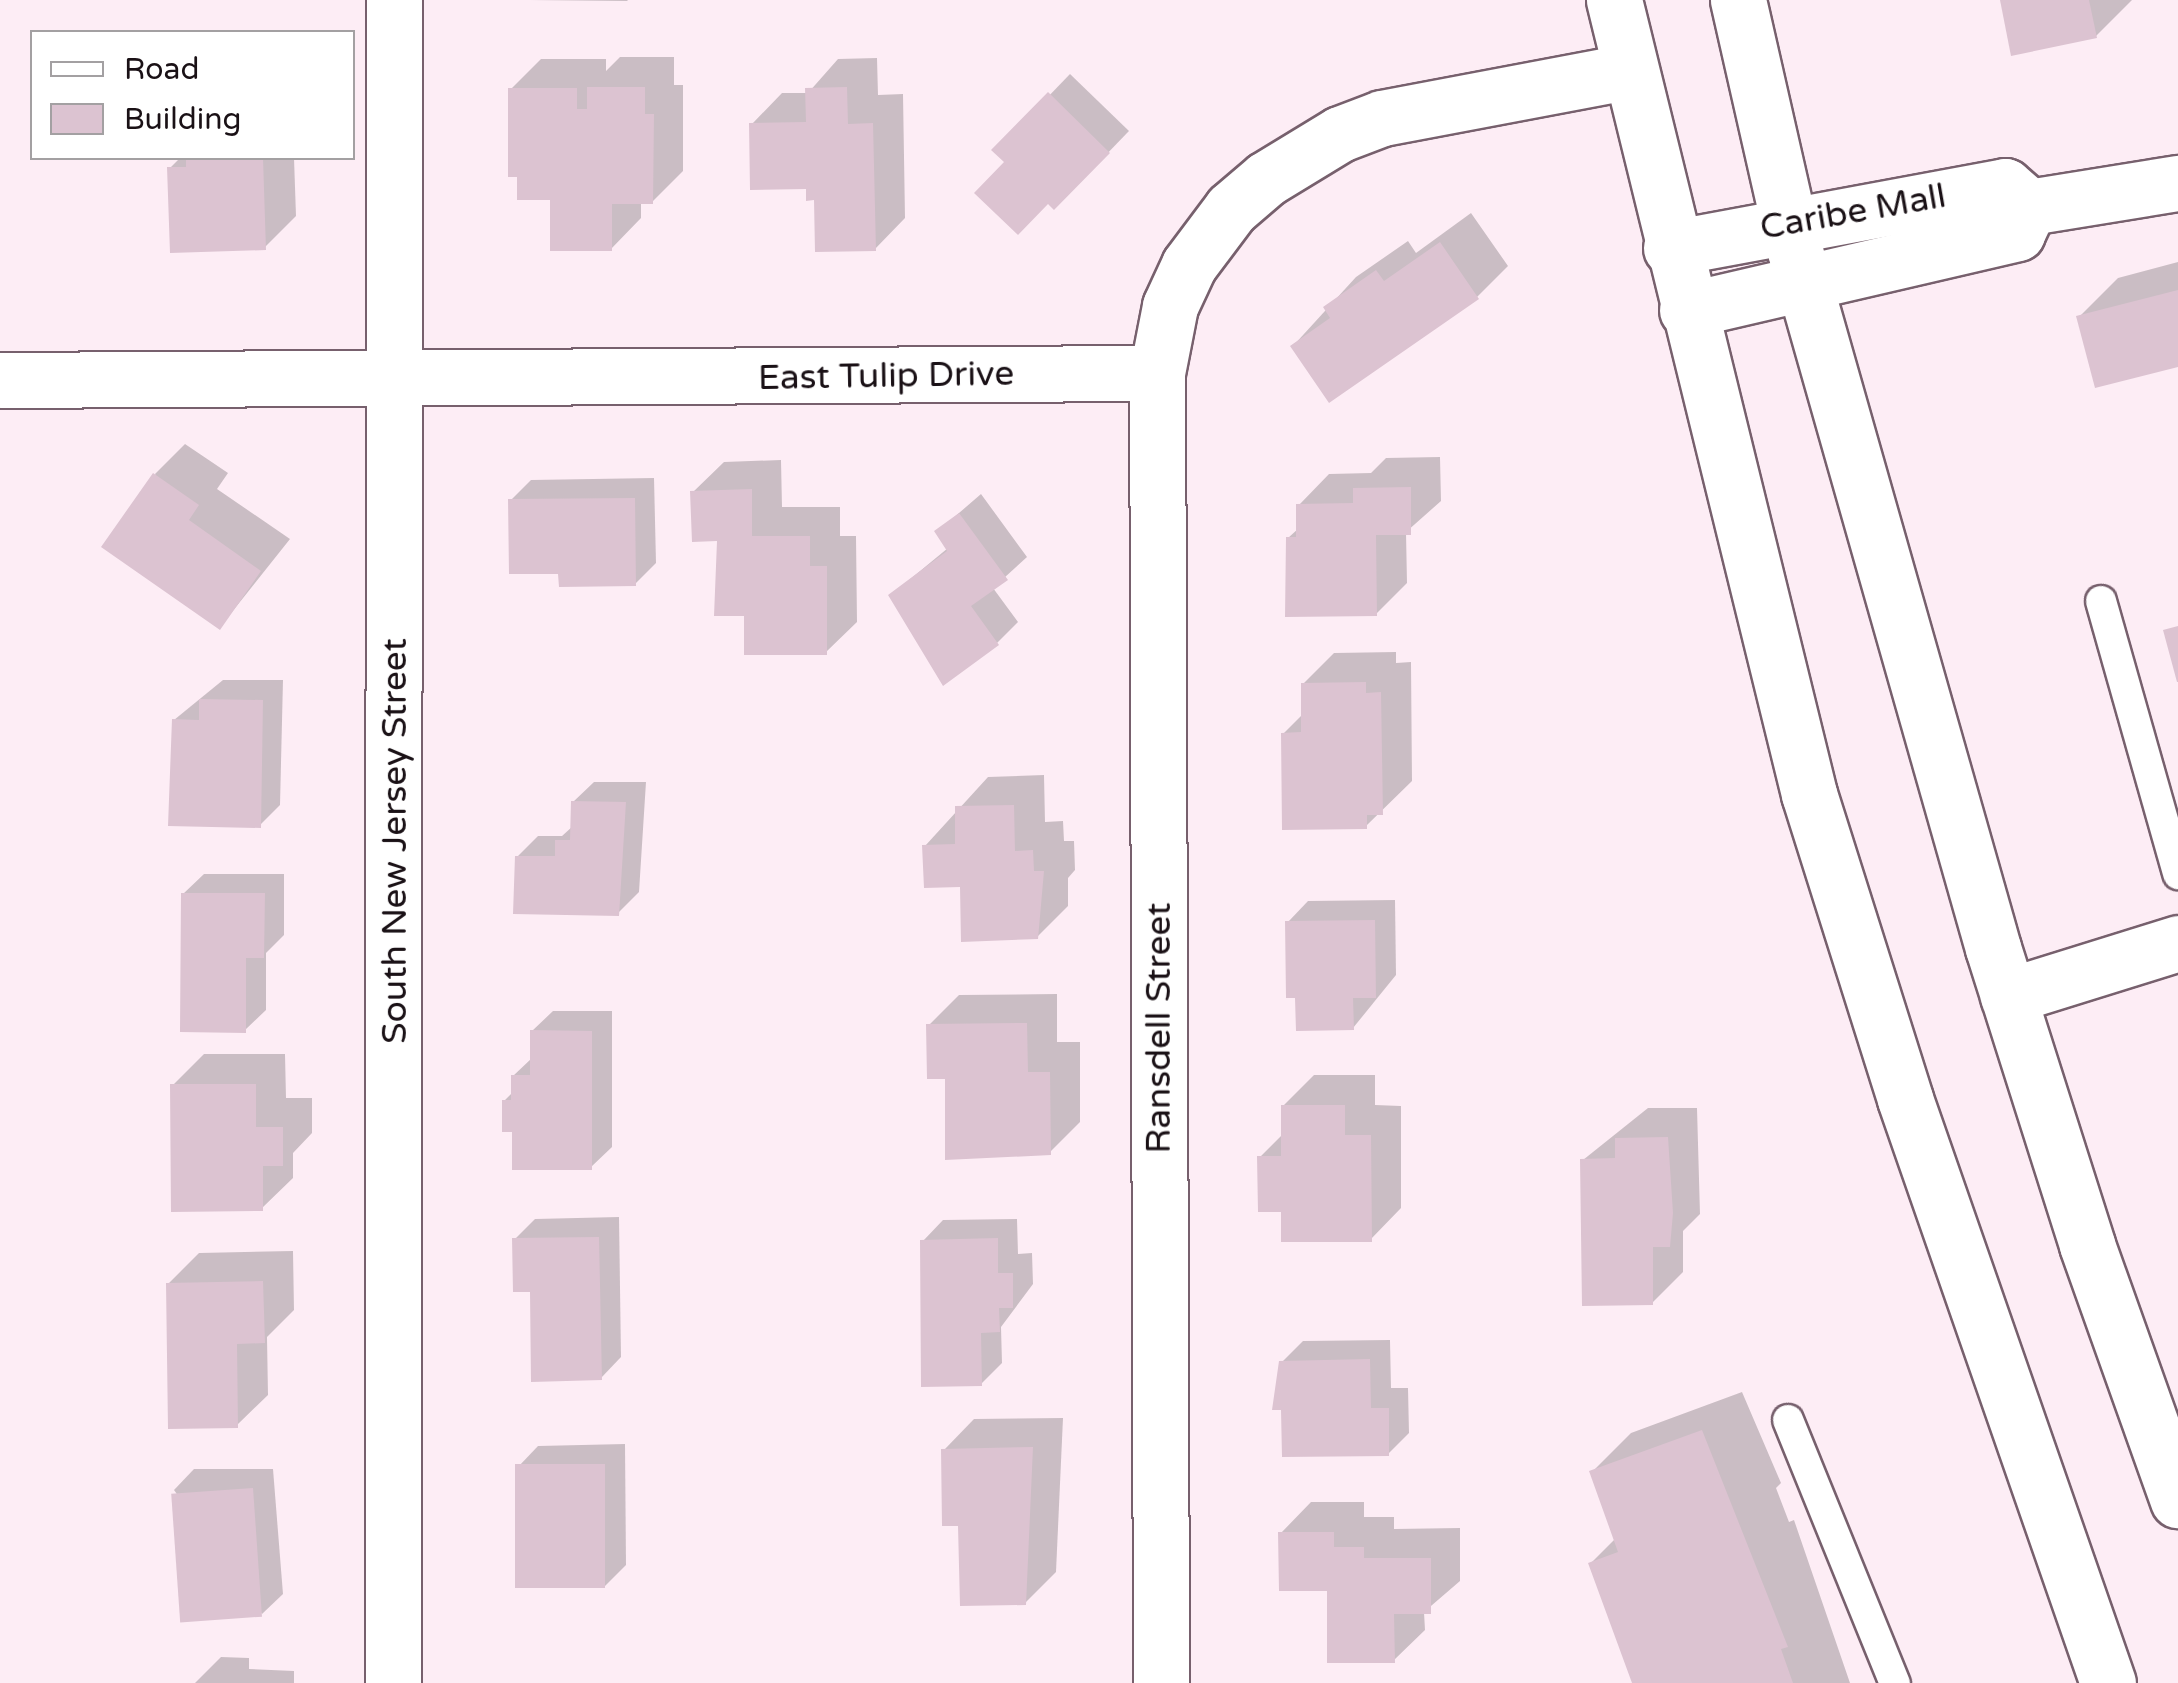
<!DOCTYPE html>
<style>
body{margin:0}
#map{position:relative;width:2178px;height:1683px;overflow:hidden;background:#fdedf5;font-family:"Varela Round",sans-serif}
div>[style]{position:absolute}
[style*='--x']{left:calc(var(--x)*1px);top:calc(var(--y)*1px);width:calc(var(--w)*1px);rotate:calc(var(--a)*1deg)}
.shadow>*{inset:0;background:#0003;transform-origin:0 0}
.building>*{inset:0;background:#dcc3d1;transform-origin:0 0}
.roads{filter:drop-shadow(2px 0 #77606d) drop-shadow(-2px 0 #77606d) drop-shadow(0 2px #77606d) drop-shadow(0 -2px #77606d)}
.service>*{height:30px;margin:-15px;padding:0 15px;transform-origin:15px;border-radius:15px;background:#fff}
.minor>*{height:55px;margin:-27.5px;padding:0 27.5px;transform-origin:27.5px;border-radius:27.5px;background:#fff}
.primary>*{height:55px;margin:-27.5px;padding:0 27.5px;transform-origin:27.5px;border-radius:27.5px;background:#fff}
span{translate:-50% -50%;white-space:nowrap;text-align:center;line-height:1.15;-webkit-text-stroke:8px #fff;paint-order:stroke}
.street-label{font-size:35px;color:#1a1116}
.legend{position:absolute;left:30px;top:30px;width:325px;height:130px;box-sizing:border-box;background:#fff;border:2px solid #a3a0a2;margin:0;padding:12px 18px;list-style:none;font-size:30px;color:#1a1116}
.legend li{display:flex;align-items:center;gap:20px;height:50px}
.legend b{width:50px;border:2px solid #a3a0a2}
</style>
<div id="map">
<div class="shadow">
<i style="clip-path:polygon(529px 0,628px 0,627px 1px)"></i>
<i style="clip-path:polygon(2002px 0,2132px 0,2096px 36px)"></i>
<i style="clip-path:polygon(620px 57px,674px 57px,674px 85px,683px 85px,683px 171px,652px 202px,641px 202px,641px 218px,611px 249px,552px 198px,511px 89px,541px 59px,606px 59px,606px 71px)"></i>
<i style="clip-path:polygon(877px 58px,878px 95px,903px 94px,905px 218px,875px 249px,817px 198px,752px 124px,782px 93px,808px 93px,838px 59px)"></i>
<i style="left:1070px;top:74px;width:82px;height:107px;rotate:44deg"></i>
<i style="clip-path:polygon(180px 158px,294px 158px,296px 216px,265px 247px,170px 168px)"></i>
<i style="clip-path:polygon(1471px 213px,1508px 266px,1477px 297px,1293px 346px,1356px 277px,1408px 241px,1416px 253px)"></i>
<i style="clip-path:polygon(2178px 262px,2178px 364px,2079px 317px,2118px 278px)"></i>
<i style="clip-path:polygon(185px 444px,228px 473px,217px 489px,290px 539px,220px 627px,155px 474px)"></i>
<i style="clip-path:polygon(1440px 457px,1441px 501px,1406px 532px,1407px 583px,1376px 614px,1288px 538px,1299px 528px,1299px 505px,1329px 474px,1371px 473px,1386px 458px)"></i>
<i style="clip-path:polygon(781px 460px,782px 507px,840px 507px,840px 536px,856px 536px,857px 622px,826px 652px,746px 614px,720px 539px,693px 492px,724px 462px)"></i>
<i style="clip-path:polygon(654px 478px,656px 563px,635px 584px,560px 571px,511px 500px,531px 480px)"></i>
<i style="clip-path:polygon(981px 494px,1027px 557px,993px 588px,1018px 622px,997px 643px,891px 595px,948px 548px,937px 532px)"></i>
<i style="clip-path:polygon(1396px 652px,1396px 663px,1411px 662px,1412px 781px,1366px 826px,1283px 734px,1304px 713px,1303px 684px,1334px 653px)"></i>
<i style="clip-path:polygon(223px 680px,283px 680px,280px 805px,260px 825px,174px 720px)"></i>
<i style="clip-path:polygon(1044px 775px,1045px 822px,1063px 821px,1064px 841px,1074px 841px,1075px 870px,1068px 878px,1068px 906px,1037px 937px,962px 885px,925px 846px,988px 777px)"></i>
<i style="clip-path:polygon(594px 782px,646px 782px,639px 892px,618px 913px,517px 857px,538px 836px,562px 836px,573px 826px,573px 802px)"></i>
<i style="clip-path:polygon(204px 874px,284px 874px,284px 935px,266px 953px,266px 1010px,245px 1030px,183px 894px)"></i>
<i style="clip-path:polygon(1395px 900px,1396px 975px,1353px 1028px,1288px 922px,1308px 901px)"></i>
<i style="clip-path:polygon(1057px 994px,1057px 1042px,1080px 1042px,1080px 1122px,1050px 1152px,929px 1025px,959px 995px)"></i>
<i style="clip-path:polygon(553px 1011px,612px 1011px,612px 1147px,591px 1167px,515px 1130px,504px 1101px,513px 1092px,513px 1076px,532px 1058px,532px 1031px)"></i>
<i style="clip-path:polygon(204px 1054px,285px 1054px,286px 1098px,312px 1098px,312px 1133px,293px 1153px,293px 1178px,262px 1208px,173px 1085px)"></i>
<i style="clip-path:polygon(1314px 1075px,1375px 1075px,1375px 1105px,1401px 1106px,1401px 1208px,1371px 1239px,1260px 1157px,1283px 1134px,1283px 1106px)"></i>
<i style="clip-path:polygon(1648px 1108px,1697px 1108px,1700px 1214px,1683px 1231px,1683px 1272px,1652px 1303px,1583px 1160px)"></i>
<i style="clip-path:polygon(619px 1217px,621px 1357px,601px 1378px,533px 1289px,515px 1239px,535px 1219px)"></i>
<i style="clip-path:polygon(1017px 1219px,1018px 1254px,1032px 1253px,1033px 1284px,1001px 1327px,1002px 1363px,981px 1384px,923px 1241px,943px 1220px)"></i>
<i style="clip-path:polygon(293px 1251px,294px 1310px,267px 1337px,268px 1395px,237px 1425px,168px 1284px,199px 1253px)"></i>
<i style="clip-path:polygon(1390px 1340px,1391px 1388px,1408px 1388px,1409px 1433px,1388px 1454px,1282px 1362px,1303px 1341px)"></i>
<i style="clip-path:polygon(1742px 1392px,1781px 1483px,1776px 1488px,1789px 1522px,1794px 1520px,1850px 1683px,1635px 1683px,1591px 1563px,1616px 1538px,1592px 1472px,1631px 1433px)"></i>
<i style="clip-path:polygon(1063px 1418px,1056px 1572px,1025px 1603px,961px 1523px,944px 1450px,974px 1419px)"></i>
<i style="clip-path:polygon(625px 1444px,626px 1565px,605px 1586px,518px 1467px,538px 1446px)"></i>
<i style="clip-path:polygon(194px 1469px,273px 1469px,283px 1594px,262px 1614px,174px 1490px)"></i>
<i style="clip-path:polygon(1311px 1502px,1364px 1502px,1364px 1517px,1394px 1517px,1394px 1529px,1460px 1528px,1460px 1581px,1424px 1612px,1425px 1630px,1394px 1660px,1281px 1533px)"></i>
<i style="clip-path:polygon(221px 1657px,249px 1658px,249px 1669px,294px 1671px,294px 1683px,195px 1683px)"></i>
</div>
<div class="building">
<i style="clip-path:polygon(2000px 0,2089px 0,2097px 38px,2011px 56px)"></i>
<i style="clip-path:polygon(587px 87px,645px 87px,645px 114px,654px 114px,653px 204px,612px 204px,612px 251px,550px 251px,550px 200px,517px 200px,517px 177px,508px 177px,508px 88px,577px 88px,577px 109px,587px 109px)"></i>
<i style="clip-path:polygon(847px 87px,848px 124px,873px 123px,876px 251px,815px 252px,814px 200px,806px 201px,806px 189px,750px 190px,749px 123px,806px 122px,805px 88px)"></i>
<i style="clip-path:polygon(1048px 92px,1110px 153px,1054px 210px,1048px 204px,1018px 235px,974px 193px,1004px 162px,991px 150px)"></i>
<i style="clip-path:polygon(186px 158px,263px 158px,266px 250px,170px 253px,167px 167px,186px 167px)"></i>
<i style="clip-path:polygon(1440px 242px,1479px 299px,1329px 403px,1290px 346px,1330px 318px,1323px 307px,1376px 270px,1384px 281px)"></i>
<i style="clip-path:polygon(2178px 290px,2178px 367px,2095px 388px,2076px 316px)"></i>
<i style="clip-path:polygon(153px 473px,199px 505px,189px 520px,261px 571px,220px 630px,101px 547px)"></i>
<i style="clip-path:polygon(1411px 487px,1411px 535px,1376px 535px,1377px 616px,1285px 617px,1286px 537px,1296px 537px,1296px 504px,1353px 503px,1353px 488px)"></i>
<i style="clip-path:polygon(752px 489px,752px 536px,810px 536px,810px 566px,827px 566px,827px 655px,744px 655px,744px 616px,714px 616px,717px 541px,692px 542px,690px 491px)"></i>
<i style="clip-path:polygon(635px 498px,636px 586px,559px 587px,558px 574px,509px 574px,508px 499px)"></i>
<i style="clip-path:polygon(959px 513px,1008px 580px,971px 606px,999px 645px,943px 686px,888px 595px,947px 551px,934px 531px)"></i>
<i style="clip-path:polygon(2178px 626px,2178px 682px,2177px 682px,2163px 630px)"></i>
<i style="clip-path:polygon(1366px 682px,1366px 693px,1381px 692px,1383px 815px,1367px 815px,1367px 829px,1282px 830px,1281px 733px,1301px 732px,1301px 683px)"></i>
<i style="clip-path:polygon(199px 699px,263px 700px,261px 828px,168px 826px,172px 719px,199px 720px)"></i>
<i style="clip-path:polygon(571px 801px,626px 802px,619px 916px,513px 914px,515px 856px,555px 856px,555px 840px,570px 840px)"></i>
<i style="clip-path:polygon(1014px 805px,1015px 851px,1033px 850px,1034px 871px,1044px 871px,1038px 939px,961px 942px,960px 887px,924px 888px,922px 845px,955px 844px,955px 806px)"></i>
<i style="clip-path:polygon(181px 893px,265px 893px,264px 958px,246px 958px,246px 1033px,180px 1032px)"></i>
<i style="clip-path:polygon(1375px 920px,1376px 998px,1353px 998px,1354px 1030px,1296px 1031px,1295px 998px,1286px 998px,1285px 921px)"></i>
<i style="clip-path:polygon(1027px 1023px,1028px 1072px,1050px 1072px,1051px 1155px,945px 1160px,945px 1079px,927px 1079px,926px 1024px)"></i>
<i style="clip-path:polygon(530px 1030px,592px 1031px,592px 1170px,512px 1170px,512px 1132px,502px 1132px,502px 1100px,511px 1100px,511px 1075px,530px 1075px)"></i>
<i style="clip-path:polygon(170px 1084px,256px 1084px,256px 1127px,283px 1127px,283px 1166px,263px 1166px,263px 1211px,171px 1212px)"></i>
<i style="clip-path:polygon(1281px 1105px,1345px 1105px,1345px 1135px,1371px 1135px,1372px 1242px,1281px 1242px,1281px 1212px,1258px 1212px,1257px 1156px,1281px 1156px)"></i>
<i style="clip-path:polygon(1668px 1137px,1673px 1213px,1670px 1247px,1653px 1247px,1653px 1305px,1582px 1306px,1580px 1159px,1615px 1158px,1615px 1138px)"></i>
<i style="clip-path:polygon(599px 1237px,602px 1380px,531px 1382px,530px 1292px,513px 1292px,512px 1238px)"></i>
<i style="clip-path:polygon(998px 1238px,998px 1273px,1013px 1273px,1013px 1308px,999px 1308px,1000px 1332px,981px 1333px,982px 1386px,921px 1387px,920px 1240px)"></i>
<i style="clip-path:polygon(263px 1281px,265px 1343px,237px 1344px,238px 1428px,168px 1429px,166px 1283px)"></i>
<i style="clip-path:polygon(1370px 1359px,1371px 1408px,1389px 1408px,1389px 1456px,1282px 1457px,1281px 1410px,1272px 1410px,1279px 1361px)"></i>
<i style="clip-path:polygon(1702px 1430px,1788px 1647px,1781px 1649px,1793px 1683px,1632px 1683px,1588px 1563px,1618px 1552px,1589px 1471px)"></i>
<i style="clip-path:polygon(1033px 1447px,1026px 1605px,960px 1606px,958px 1526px,942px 1526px,941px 1449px)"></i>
<i style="left:605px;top:1464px;width:124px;height:90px;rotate:90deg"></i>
<i style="left:253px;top:1488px;width:129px;height:82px;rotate:86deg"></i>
<i style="clip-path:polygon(1278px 1532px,1334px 1532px,1334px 1547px,1364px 1547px,1364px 1558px,1431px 1558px,1431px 1614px,1394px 1614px,1395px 1663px,1327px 1663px,1327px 1591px,1279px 1591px)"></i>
</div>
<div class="roads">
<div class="service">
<i style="--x:2101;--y:601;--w:284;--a:74.2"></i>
<i style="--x:1788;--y:1420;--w:284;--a:67.9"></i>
</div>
<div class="minor">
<i style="--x:1671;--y:248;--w:340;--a:-10.5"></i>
<i style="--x:2005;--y:186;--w:32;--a:41"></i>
<i style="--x:2029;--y:207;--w:151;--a:-9.2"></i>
<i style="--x:1687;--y:310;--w:339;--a:-13.1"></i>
<i style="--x:2017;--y:233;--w:29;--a:-65"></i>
<i style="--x:0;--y:380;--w:1157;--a:-0.35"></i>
<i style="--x:2008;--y:996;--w:178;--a:-17.3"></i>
<i style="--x:393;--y:1683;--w:1683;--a:-89.97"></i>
<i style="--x:1161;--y:1683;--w:1310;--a:-90.17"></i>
<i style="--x:1157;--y:373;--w:68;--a:-79"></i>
<i style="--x:1170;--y:306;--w:45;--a:-65.1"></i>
<i style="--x:1189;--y:265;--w:70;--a:-53.1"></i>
<i style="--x:1231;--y:209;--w:46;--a:-40.6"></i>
<i style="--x:1266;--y:179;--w:87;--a:-31.3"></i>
<i style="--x:1340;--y:134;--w:45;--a:-20.9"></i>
<i style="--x:1382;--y:118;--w:252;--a:-10.7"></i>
</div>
<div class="primary">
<i style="--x:1614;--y:0;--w:818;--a:76.2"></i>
<i style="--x:1809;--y:794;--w:320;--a:72.5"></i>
<i style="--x:1905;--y:1099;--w:618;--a:70.83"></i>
<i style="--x:1738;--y:0;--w:257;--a:77.2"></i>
<i style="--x:1795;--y:251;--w:725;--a:74.14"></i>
<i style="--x:1993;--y:948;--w:312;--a:72.4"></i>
<i style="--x:2087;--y:1245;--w:271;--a:70.4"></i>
</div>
</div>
<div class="street-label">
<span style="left:1853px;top:212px;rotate:-10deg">Caribe Mall</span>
<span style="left:886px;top:376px;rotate:-1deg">East Tulip Drive</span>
<span style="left:395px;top:841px;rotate:-90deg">South New Jersey Street</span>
<span style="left:1159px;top:1028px;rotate:-90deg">Ransdell Street</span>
</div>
<ul class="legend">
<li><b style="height:12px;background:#fff"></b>Road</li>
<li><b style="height:28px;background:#dcc3d1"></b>Building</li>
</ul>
</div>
